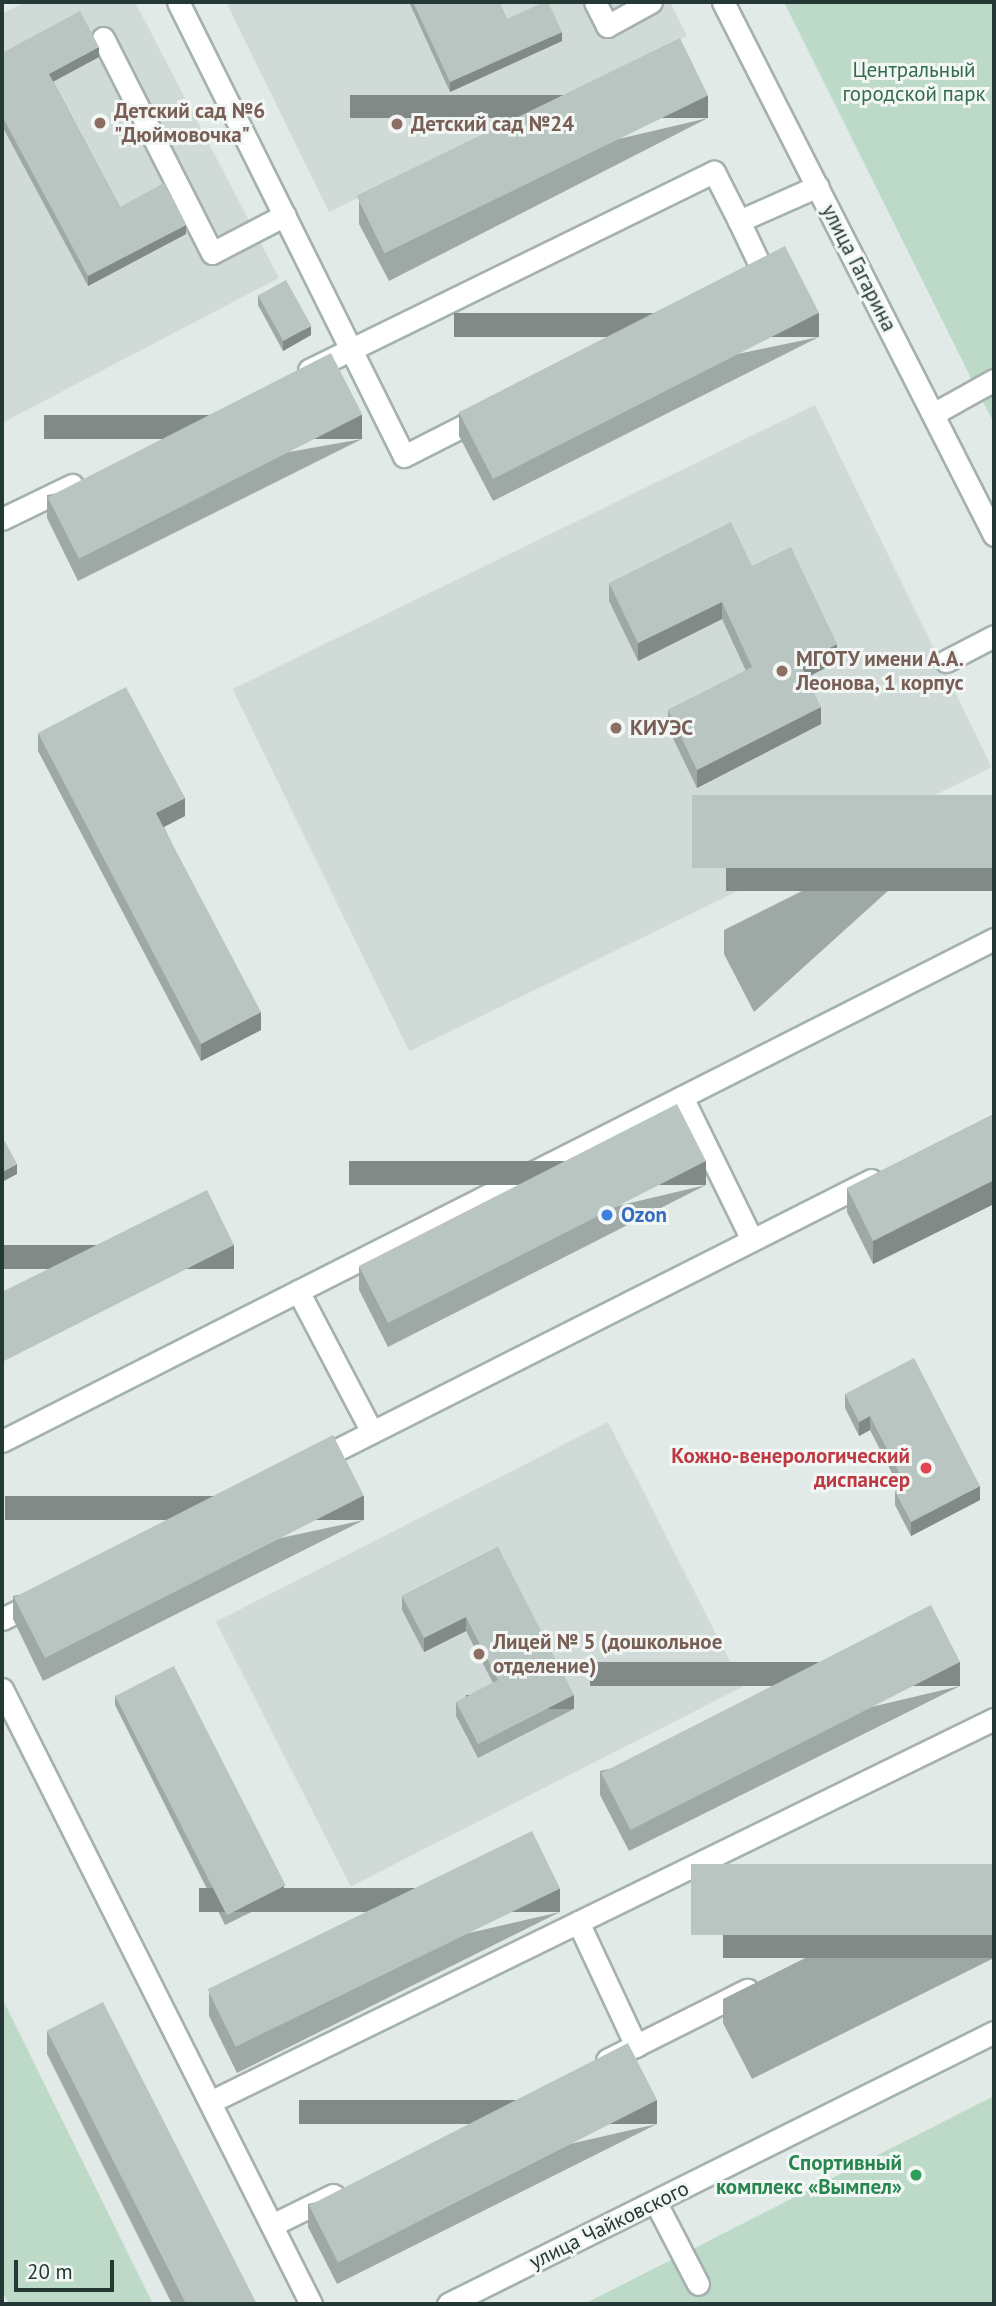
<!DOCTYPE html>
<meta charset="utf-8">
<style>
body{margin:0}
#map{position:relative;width:996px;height:2306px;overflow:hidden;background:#e2eae7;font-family:"PT Sans",sans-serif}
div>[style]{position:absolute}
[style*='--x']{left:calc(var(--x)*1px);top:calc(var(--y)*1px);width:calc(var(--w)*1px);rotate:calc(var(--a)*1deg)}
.built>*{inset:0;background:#d0dad6;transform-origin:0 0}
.green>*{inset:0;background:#bdd9c7}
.roads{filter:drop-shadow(2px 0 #a5b1ae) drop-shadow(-2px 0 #a5b1ae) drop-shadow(0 2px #a5b1ae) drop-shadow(0 -2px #a5b1ae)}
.minor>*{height:21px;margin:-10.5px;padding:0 10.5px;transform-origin:10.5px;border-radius:10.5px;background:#fff}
.wall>*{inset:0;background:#9ea9a5}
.shaded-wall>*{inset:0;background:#818a86;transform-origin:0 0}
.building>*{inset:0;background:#b8c5c0;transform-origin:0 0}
.dots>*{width:19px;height:19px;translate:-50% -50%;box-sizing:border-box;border:4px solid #f2f7f5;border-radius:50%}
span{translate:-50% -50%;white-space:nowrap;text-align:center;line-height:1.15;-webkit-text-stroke:6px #f2f7f5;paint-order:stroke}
.park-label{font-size:21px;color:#336b4d}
.education-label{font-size:21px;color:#785e54;font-weight:700}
.left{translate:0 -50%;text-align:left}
.street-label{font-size:21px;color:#243935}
.shop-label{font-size:21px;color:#366cbe;font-weight:700}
.health-label{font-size:21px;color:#be3a42;font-weight:700}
.right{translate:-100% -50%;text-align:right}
.leisure-label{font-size:21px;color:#27864d;font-weight:700}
.frame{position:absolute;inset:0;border:4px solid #243935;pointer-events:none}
.scale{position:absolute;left:14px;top:2260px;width:100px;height:32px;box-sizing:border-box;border:4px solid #243935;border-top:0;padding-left:9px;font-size:21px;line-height:24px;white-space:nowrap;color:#243935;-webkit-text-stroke:5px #f2f7f5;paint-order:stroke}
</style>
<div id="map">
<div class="built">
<i style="clip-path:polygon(25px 2px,135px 2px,279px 278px,2px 423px,2px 14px)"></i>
<i style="clip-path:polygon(226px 2px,670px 2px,687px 36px,329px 212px)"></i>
<i style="left:815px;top:405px;width:403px;height:648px;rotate:64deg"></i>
<i style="left:608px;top:1422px;width:297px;height:440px;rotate:63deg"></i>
</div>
<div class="green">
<i style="clip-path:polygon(784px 2px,994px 2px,994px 423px,977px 390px)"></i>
<i style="clip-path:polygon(2px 1998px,153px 2304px,9px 2304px,2px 2291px)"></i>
<i style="clip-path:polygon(994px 2096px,994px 2304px,584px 2304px,683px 2254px)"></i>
</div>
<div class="roads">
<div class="minor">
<i style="--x:178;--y:2;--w:507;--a:63.54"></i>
<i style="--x:404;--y:456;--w:89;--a:-26.9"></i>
<i style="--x:595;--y:2;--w:27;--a:63"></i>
<i style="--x:607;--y:26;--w:50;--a:-28.6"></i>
<i style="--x:723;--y:2;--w:598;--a:63.05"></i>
<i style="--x:103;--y:38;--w:241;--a:63.1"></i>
<i style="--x:212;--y:253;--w:82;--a:-27.5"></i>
<i style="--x:739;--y:221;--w:59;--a:64.7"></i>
<i style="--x:764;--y:274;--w:13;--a:153"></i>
<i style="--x:309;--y:370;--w:451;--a:-26.1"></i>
<i style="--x:714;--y:172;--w:55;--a:63"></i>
<i style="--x:739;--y:221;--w:86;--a:-23.9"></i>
<i style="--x:933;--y:414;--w:70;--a:-29.1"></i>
<i style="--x:2;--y:519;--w:78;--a:-25.9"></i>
<i style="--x:946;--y:661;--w:54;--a:-27.5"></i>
<i style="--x:682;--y:1097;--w:159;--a:63.9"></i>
<i style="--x:298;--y:1291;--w:159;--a:62.3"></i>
<i style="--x:2;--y:1441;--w:1112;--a:-26.84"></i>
<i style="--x:315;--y:1461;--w:623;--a:-26.81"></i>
<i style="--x:2;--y:1619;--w:39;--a:-26"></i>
<i style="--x:2;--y:1689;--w:688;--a:63.32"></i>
<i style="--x:578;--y:1922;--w:137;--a:64.9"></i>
<i style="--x:607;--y:2060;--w:157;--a:-26.6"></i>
<i style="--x:210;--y:2102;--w:873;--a:-26.04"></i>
<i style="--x:656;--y:2203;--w:91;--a:62.6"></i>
<i style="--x:272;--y:2225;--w:68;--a:-26.2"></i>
<i style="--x:448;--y:2304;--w:610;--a:-26.48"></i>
</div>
</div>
<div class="wall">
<i style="clip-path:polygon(409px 2px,499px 2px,507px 19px,562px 41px,450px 92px)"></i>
<i style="clip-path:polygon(2px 53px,99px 57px,53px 81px,120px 207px,186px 234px,88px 286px,2px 126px)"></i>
<i style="clip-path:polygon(708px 118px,389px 281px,359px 224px,359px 200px)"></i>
<i style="clip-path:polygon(258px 295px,311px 335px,283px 351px,258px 305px)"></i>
<i style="clip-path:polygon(819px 337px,493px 501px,459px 436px,459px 412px)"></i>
<i style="clip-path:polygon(362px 439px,78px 581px,47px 518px,47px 495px)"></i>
<i style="clip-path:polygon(752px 566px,837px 662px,807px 677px,821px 724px,697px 788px,668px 728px,668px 710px,746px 671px,722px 619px,638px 661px,609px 601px,609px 583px)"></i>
<i style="clip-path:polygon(38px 733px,185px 816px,164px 827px,261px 1030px,201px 1061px,38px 751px)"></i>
<i style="clip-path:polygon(994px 795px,754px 1012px,724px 954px,724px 930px)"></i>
<i style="clip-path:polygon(994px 1114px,994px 1204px,873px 1264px,847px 1212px,847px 1188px)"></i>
<i style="clip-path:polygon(706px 1185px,388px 1347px,359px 1290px,359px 1267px)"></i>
<i style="clip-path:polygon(845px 1394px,980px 1500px,911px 1536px,895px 1505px,895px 1491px,900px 1489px,870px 1430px,859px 1436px,845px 1408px)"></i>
<i style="clip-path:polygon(364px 1520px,43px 1681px,13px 1619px,13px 1596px)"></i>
<i style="clip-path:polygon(498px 1547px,574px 1709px,478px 1758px,456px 1716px,456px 1702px,493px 1683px,466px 1631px,424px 1652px,402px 1610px,402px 1596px)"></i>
<i style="clip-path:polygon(960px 1686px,629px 1851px,600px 1795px,600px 1771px)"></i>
<i style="clip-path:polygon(115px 1695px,284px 1896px,225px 1925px,115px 1705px)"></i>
<i style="clip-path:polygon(994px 1864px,994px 1958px,752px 2079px,723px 2023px,723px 1999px)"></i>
<i style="clip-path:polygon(560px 1912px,237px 2073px,209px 2016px,209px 1993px)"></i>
<i style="clip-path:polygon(47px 2031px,254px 2304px,172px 2304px,47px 2054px)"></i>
<i style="clip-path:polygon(657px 2124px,337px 2284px,308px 2227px,308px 2204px)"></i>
</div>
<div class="shaded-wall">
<i style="clip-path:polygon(562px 32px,562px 41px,450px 92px,450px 82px)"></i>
<i style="clip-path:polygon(99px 47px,99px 57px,49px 84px,49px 74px)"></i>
<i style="left:708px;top:95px;width:23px;height:358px;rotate:90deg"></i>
<i style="clip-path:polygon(186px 225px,186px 234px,88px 286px,88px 276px)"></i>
<i style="left:819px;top:313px;width:24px;height:365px;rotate:90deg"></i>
<i style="clip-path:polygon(311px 326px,311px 335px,283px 351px,283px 341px)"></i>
<i style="left:362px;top:415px;width:24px;height:318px;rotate:90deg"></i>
<i style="clip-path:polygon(722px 602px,722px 619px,638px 661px,638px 643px)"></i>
<i style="clip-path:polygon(837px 644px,837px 662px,800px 681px,800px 663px)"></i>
<i style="clip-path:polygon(821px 707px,821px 724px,697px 788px,697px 770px)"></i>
<i style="clip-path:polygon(185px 798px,185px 816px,156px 831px,156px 813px)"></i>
<i style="left:994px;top:868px;width:23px;height:268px;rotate:90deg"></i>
<i style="clip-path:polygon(261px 1012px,261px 1030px,201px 1061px,201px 1044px)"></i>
<i style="left:706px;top:1161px;width:24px;height:357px;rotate:90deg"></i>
<i style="clip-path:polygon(17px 1164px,17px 1174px,2px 1182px,2px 1172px)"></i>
<i style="clip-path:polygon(994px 1180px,994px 1204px,873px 1264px,873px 1241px)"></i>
<i style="left:234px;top:1245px;width:24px;height:260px;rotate:90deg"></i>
<i style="clip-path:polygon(870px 1416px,870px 1430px,859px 1436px,859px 1422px)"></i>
<i style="clip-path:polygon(980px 1486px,980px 1500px,911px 1536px,911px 1522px)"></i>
<i style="left:364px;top:1496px;width:24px;height:359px;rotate:90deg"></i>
<i style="clip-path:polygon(466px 1617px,466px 1631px,424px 1652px,424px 1638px)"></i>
<i style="left:960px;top:1662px;width:24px;height:370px;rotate:90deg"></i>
<i style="left:574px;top:1695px;width:14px;height:108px;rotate:90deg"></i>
<i style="left:284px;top:1886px;width:10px;height:66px;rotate:90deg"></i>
<i style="left:560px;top:1888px;width:24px;height:361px;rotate:90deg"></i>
<i style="left:994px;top:1935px;width:23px;height:271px;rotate:90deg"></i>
<i style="left:657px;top:2100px;width:24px;height:358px;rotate:90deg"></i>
</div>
<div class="building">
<i style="clip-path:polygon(413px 2px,499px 2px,507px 19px,544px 2px,548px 2px,562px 32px,450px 82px)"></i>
<i style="clip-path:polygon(80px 11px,99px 47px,49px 74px,120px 207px,164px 183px,186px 225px,88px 276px,2px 116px,2px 53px)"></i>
<i style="left:680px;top:38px;width:64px;height:360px;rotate:64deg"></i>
<i style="left:785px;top:246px;width:75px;height:366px;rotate:63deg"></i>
<i style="left:286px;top:280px;width:52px;height:32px;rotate:61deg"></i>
<i style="left:331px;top:353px;width:69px;height:318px;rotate:63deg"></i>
<i style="clip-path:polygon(731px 522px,752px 566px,791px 547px,837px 644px,800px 663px,821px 707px,697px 770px,668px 710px,752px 667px,722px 602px,638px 643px,609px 583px)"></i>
<i style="clip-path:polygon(126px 687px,185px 798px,156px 813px,261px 1012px,201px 1044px,38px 733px)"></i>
<i style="left:994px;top:795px;width:73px;height:302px;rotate:90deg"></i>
<i style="left:677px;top:1104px;width:64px;height:357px;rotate:63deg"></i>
<i style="clip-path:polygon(994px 1114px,994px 1180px,873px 1241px,847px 1188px)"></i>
<i style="clip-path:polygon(2px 1136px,17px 1164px,2px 1172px)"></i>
<i style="clip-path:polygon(207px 1190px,234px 1245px,2px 1362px,2px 1292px)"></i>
<i style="clip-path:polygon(914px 1358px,980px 1486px,911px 1522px,895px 1491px,906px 1486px,870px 1416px,859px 1422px,845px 1394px)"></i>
<i style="left:333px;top:1435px;width:68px;height:358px;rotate:63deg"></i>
<i style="clip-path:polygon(498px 1547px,574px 1695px,478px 1744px,456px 1702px,498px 1680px,466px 1617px,424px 1638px,402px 1596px)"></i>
<i style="left:931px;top:1605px;width:64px;height:370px;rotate:63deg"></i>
<i style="left:174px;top:1666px;width:246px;height:66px;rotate:63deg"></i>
<i style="left:532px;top:1831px;width:64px;height:361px;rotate:64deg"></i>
<i style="left:994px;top:1864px;width:71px;height:303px;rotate:90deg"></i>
<i style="left:103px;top:2002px;width:338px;height:63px;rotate:63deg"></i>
<i style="left:628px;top:2043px;width:64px;height:358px;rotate:63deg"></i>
</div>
<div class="dots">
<i style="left:100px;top:123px;background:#8d6e63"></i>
<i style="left:397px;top:124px;background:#8d6e63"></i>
<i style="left:782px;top:671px;background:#8d6e63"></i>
<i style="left:616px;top:728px;background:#8d6e63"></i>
<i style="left:607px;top:1215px;background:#3f7fe0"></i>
<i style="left:926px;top:1468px;background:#e0444e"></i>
<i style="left:479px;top:1654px;background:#8d6e63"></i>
<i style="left:916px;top:2175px;background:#2e9e5b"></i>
</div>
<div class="park-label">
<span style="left:914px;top:82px">Центральный<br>городской парк</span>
</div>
<div class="education-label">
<span class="left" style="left:114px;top:123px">Детский сад №6<br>"Дюймовочка"</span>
<span class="left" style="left:411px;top:124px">Детский сад №24</span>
<span class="left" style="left:796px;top:671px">МГОТУ имени А.А.<br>Леонова, 1 корпус</span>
<span class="left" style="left:630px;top:728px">КИУЭС</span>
<span class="left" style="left:493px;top:1654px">Лицей № 5 (дошкольное<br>отделение)</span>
</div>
<div class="street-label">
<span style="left:859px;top:268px;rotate:63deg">улица Гагарина</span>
<span style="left:609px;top:2225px;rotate:-26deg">улица Чайковского</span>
</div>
<div class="shop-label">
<span class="left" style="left:621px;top:1215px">Ozon</span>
</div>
<div class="health-label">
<span class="right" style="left:910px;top:1468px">Кожно-венерологический<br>диспансер</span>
</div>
<div class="leisure-label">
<span class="right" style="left:902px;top:2175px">Спортивный<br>комплекс «Вымпел»</span>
</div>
<div class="frame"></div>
<div class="scale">20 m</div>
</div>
